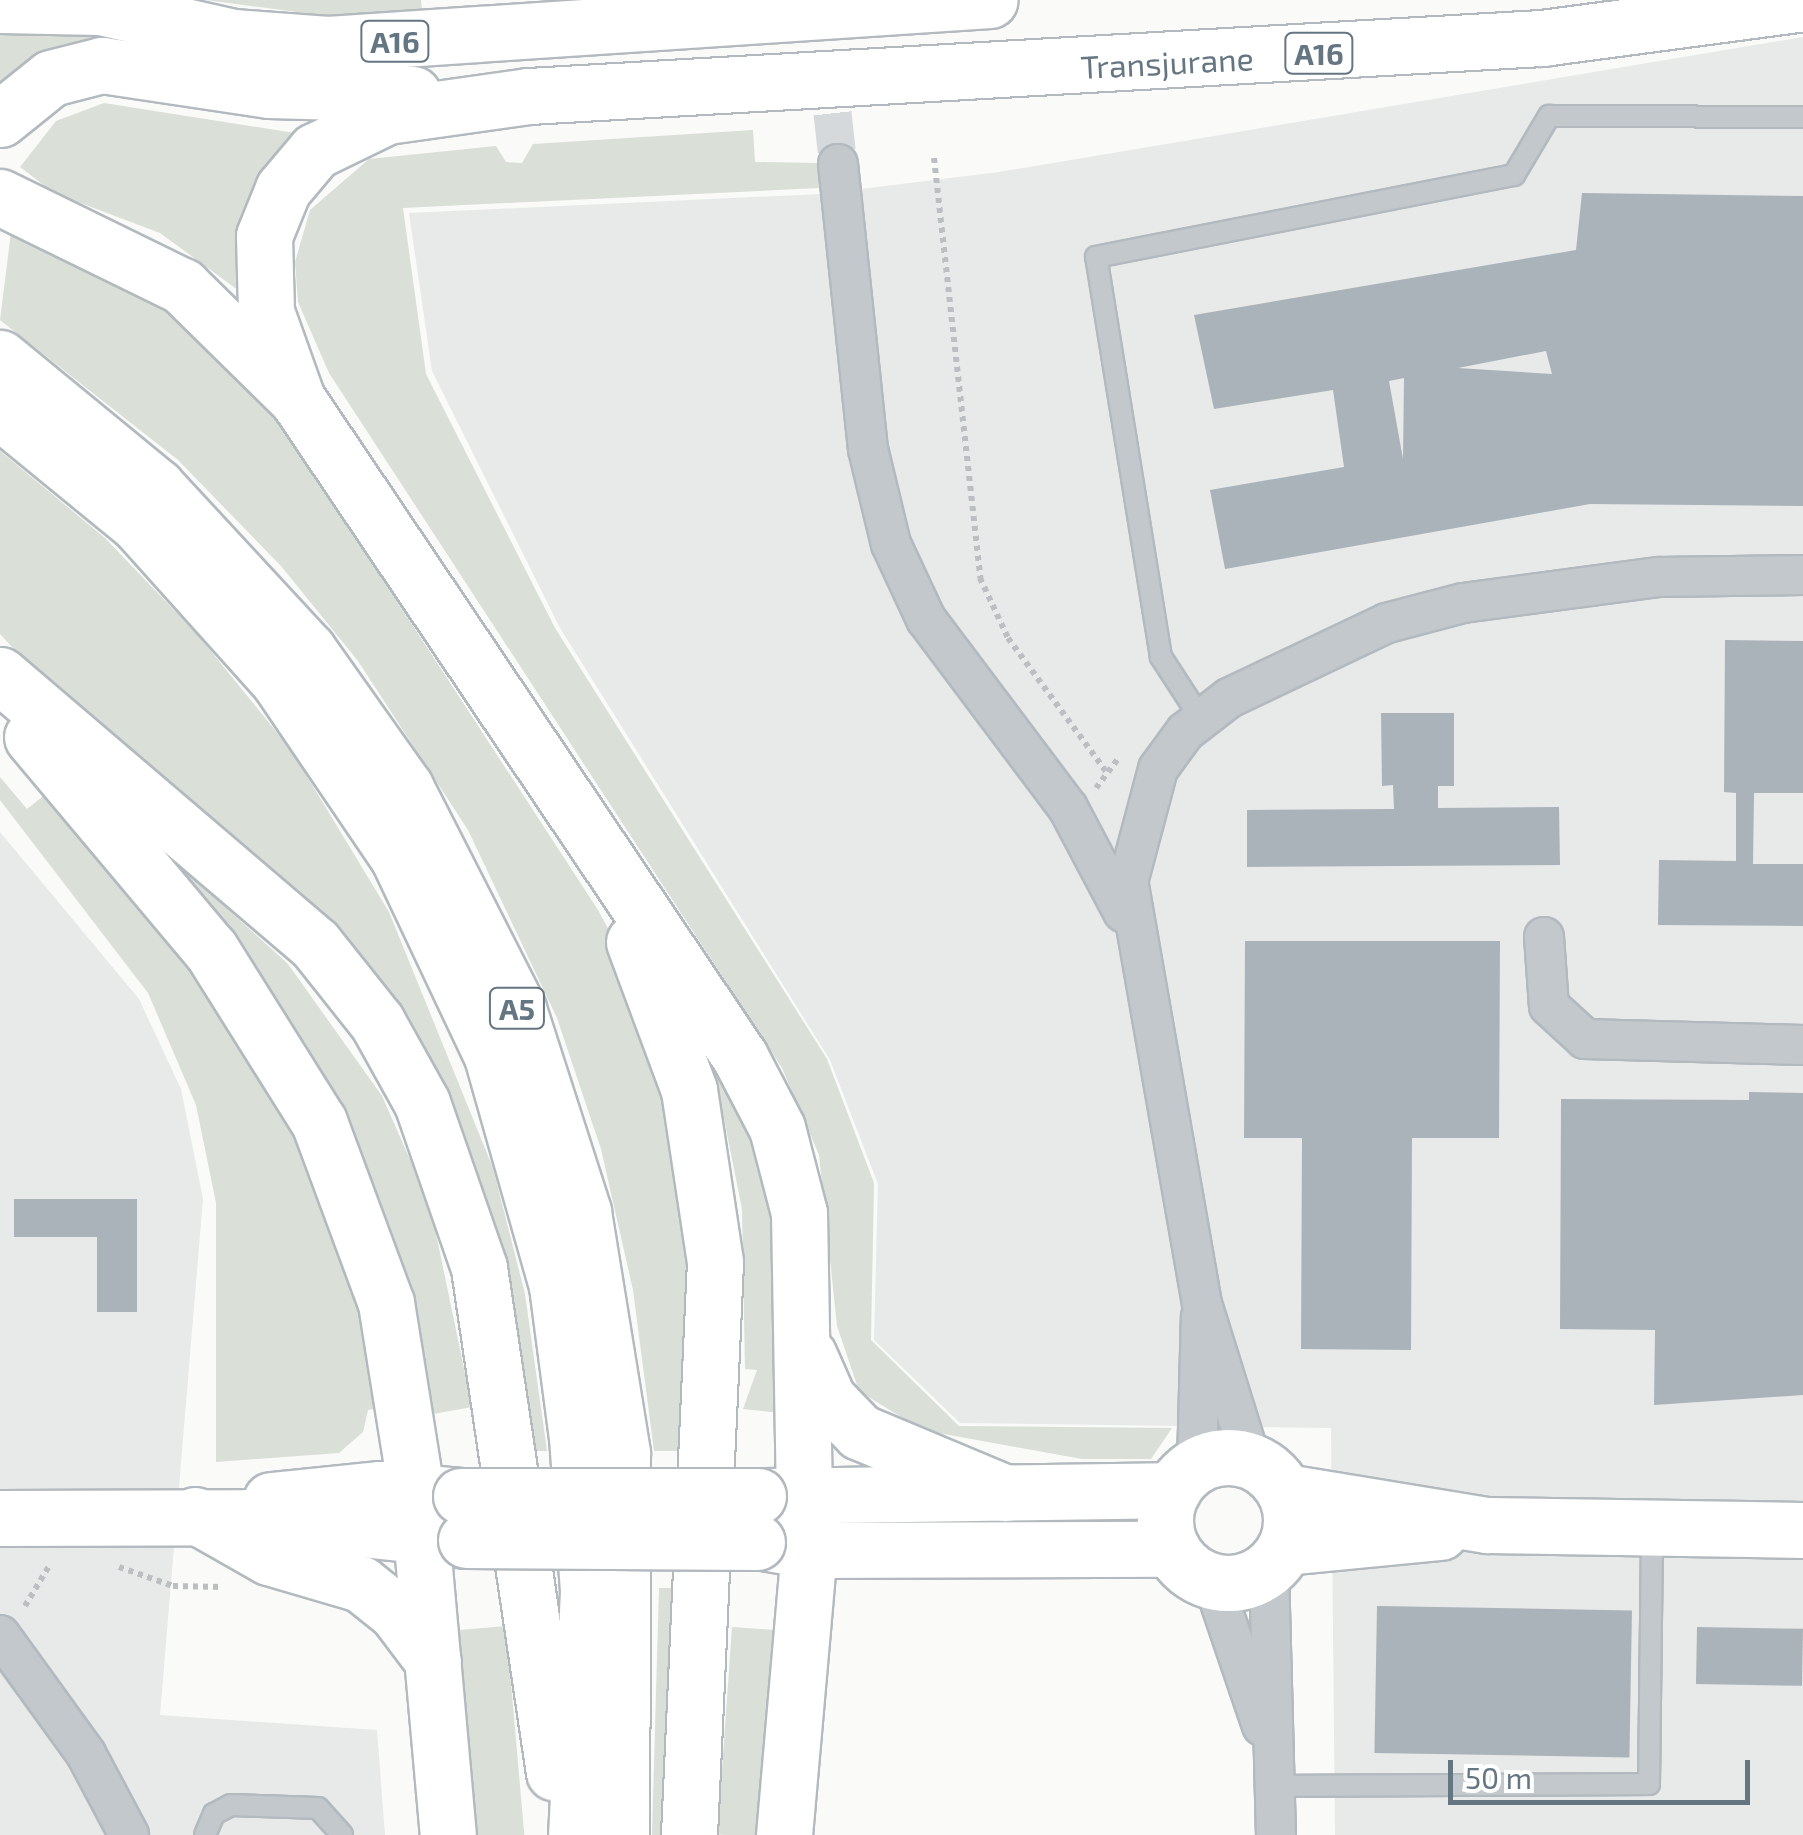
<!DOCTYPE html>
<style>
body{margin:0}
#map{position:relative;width:1803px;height:1835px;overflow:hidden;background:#fafaf8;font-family:"Exo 2",sans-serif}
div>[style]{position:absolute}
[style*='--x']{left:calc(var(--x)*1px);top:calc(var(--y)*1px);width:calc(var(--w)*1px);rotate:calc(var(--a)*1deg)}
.built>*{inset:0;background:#e8e9e9}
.green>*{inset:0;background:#dadfd7;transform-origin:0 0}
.building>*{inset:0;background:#aab3b9;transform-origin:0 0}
.minor-tunnel>*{height:38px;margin-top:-19px;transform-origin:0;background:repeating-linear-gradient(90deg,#d5d9db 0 38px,transparent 0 57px)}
.path>*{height:6px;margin-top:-3px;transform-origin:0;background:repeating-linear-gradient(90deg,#bbbfc2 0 5px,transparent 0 10px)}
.roads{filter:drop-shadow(2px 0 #b3babf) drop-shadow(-2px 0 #b3babf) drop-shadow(0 2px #b3babf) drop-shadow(0 -2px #b3babf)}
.service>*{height:20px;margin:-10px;padding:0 10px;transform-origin:10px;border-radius:10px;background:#c3c8cc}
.minor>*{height:38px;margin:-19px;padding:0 19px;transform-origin:19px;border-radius:19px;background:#c3c8cc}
.secondary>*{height:55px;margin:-27.5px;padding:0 27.5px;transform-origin:27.5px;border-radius:27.5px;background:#fff}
.secondary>.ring{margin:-27.5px;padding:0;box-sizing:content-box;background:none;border:55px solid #fff;border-radius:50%}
.motorway>*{height:55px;margin:-27.5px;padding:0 27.5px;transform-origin:27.5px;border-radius:27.5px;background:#fff}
.bridges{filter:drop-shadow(2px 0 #b3babf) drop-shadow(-2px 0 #b3babf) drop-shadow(0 2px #b3babf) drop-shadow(0 -2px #b3babf)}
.secondary-bridge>*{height:55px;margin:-27.5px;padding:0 27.5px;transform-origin:27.5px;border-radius:27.5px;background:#fff}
span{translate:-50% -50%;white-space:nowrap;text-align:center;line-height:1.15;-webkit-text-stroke:10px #fff;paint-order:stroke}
.shield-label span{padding:2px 8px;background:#fff;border:2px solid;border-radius:8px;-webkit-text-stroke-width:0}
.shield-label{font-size:30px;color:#657683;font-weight:700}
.street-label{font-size:32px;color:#657683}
.scale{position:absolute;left:1448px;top:1760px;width:302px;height:45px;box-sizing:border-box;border:5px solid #657683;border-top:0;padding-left:12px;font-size:30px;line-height:35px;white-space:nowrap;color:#657683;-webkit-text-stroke:8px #fff;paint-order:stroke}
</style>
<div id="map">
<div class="built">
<i style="clip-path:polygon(1803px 37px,1803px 1835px,1335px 1835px,1331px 1428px,960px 1423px,874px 1340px,878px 1184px,830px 1060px,560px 628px,432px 371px,409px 213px,820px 194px,999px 172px)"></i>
<i style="clip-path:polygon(0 832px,139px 999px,181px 1089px,203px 1199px,160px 1715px,377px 1730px,385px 1835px,0 1835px)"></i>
</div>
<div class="green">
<i style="clip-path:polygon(206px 0,421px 0,422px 11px,319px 15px)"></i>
<i style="clip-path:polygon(0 22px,223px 49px,0 91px)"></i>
<i style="clip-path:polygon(104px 103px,301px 134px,242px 293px,160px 233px,54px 193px,20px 167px,56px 121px)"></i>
<i style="clip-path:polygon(753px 130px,755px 162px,818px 163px,819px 188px,403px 208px,426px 374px,555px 628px,827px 1059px,874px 1183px,871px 1340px,959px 1426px,1172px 1428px,1151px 1459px,1082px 1459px,922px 1430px,859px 1391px,837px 1326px,819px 1155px,782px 1068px,329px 373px,298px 302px,295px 262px,310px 210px,369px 159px,496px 146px,506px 162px,522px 163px,533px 144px)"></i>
<i style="clip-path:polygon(11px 232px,138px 275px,256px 385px,598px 910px,623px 956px,687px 1154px,694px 1451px,654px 1451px,633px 1290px,601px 1149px,557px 1018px,468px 830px,358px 661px,281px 566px,178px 460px,0 320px)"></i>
<i style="clip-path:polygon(0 451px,105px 538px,197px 634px,291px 750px,389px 912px,493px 1168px,525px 1294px,547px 1451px,526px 1451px,444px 1115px,0 634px)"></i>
<i style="clip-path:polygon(0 777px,27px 809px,47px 793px,182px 956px,291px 1121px,352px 1268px,380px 1408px,368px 1410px,363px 1432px,339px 1453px,216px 1462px,216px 1203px,196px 1105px,148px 993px,0 800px)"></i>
<i style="clip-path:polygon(168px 855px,288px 964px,382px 1096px,430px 1205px,472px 1407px,433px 1414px,398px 1254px,345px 1122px,162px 861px)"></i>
<i style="clip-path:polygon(713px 1064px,768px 1145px,788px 1414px,743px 1409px,757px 1370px,745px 1369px,742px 1209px)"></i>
<i style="clip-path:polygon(659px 1588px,686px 1588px,672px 1835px,652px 1835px)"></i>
<i style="left:506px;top:1626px;width:210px;height:58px;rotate:85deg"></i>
<i style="left:732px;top:1627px;width:46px;height:208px;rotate:4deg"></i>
</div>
<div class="building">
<i style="clip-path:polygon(evenodd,1582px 193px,1803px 196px,1803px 506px,1590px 504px,1225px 569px,1210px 490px,1344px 467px,1333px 390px,1214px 409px,1194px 315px,1576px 250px,1582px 193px,1546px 351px,1552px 374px,1458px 368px,1546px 351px,1582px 193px,1404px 378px,1403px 459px,1389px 381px,1404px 378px)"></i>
<i style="clip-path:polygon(1725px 640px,1803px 641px,1803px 793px,1754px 793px,1753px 864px,1803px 864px,1803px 926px,1658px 925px,1659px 860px,1736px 861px,1736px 793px,1724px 792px)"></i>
<i style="clip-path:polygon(1381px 713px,1454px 713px,1454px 786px,1438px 786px,1438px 808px,1559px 807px,1560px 865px,1247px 867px,1247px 810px,1394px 809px,1393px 785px,1382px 786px)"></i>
<i style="clip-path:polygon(1245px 941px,1500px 941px,1499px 1138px,1412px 1138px,1411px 1350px,1301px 1349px,1302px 1138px,1244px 1138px)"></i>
<i style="clip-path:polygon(1749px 1092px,1803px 1093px,1803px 1395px,1654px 1405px,1655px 1330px,1560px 1329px,1561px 1099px,1749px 1100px)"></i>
<i style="clip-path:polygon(14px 1199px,137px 1199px,137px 1312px,97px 1312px,97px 1237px,14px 1237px)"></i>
<i style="left:1377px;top:1606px;width:255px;height:147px;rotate:1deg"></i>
<i style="left:1697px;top:1627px;width:106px;height:57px;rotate:1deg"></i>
</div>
<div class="minor-tunnel">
<i style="--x:820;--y:0;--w:165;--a:83.7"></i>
</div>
<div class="path">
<i style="--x:934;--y:158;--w:423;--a:83.7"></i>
<i style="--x:980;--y:578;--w:66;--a:65"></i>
<i style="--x:1008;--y:638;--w:169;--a:53.7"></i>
<i style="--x:1096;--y:788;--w:38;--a:-53"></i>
<i style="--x:119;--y:1567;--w:57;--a:19.4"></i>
<i style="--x:173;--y:1586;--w:50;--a:1.1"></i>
<i style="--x:25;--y:1606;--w:47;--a:-59"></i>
</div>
<div class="roads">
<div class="service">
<i style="--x:1200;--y:717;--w:72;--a:-123"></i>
<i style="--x:1161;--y:657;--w:405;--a:-99.2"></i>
<i style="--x:1096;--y:257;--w:426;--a:-11.1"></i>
<i style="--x:1514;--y:175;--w:69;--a:-59.3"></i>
<i style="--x:1549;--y:116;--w:254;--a:0.2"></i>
<i style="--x:1271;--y:1786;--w:378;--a:-0.3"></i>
<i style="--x:1649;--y:1784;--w:256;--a:-89.3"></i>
<i style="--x:205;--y:1835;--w:23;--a:-67"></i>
<i style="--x:214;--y:1814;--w:19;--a:-28"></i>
<i style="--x:231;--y:1805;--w:87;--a:2"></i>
<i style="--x:318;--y:1808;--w:36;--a:48"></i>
</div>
<div class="minor">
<i style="--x:838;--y:164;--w:287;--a:84"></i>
<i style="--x:868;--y:449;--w:98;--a:76.4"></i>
<i style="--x:891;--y:544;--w:83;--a:65"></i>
<i style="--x:926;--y:619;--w:236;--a:53.1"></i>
<i style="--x:1068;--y:808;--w:118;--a:62.1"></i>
<i style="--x:1544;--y:937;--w:69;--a:85.9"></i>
<i style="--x:1549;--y:1006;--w:49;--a:42.5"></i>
<i style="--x:1585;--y:1039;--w:218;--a:1.6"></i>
<i style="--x:1251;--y:1461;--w:164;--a:-107.3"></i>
<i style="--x:1202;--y:1304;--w:428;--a:-99.9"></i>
<i style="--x:1128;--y:882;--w:117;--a:-75.1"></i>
<i style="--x:1158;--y:769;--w:46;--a:-53.9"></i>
<i style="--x:1185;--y:732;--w:56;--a:-37.7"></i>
<i style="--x:1229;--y:698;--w:175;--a:-25.4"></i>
<i style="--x:1387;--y:623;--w:79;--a:-14.7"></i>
<i style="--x:1463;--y:603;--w:198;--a:-7.6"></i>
<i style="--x:1659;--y:577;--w:144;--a:-0.8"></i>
<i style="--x:1197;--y:1465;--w:148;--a:-88.5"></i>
<i style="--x:1269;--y:1569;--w:266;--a:88.5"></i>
<i style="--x:1213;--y:1582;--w:152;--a:71.2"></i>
<i style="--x:0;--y:1635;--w:147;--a:54.1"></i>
<i style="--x:86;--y:1754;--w:92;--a:62"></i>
</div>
<div class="secondary">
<i class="ring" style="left:1165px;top:1457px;width:71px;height:71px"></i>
<i style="--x:1285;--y:1492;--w:205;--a:9.3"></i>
<i style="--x:1487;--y:1525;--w:316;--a:0.9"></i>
<i style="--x:758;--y:1496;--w:415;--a:-0.8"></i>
<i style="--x:271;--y:1500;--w:110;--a:-5.8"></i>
<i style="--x:380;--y:1489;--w:81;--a:4.9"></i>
<i style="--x:0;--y:1518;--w:248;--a:-0.2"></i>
<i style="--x:248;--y:1517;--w:219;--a:6"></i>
<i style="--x:762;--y:1542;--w:48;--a:9.7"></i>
<i style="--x:809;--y:1550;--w:363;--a:-0.2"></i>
<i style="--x:1286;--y:1547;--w:155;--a:-5.6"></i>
</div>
<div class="motorway">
<i style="--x:0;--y:5;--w:100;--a:1.1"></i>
<i style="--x:100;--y:7;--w:136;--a:12.7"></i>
<i style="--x:233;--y:37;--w:95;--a:4.2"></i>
<i style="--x:328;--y:44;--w:663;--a:-3.8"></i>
<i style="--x:0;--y:119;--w:65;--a:-38.8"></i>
<i style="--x:51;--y:78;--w:53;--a:-14.3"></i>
<i style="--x:102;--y:65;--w:169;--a:8.5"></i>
<i style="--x:269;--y:90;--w:144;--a:1.6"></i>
<i style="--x:0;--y:197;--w:203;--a:26.1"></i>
<i style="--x:182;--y:286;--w:161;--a:44.5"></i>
<i style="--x:297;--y:399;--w:793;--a:56.05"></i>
<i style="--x:740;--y:1057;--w:80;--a:62.5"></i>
<i style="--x:777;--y:1128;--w:88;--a:75.5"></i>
<i style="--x:799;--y:1213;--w:283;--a:89"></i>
<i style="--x:0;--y:358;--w:203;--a:39.4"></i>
<i style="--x:157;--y:487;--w:222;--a:47.2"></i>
<i style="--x:308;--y:650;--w:168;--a:54.7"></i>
<i style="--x:405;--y:787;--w:249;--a:63"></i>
<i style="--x:518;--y:1009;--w:213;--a:72.2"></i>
<i style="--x:583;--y:1212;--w:244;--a:80.8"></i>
<i style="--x:622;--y:1453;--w:382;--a:90.1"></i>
<i style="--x:297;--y:399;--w:92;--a:-109.6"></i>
<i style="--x:266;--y:312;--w:76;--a:-91.5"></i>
<i style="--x:264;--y:236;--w:51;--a:-68"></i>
<i style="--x:283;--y:189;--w:50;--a:-49.9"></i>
<i style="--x:315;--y:151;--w:80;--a:-25.9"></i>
<i style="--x:387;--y:116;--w:143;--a:-8"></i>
<i style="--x:529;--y:96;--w:1015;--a:-3.28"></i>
<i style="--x:1542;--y:38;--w:263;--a:-7.6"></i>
<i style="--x:0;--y:411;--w:178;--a:39.3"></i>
<i style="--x:138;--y:524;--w:210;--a:48.1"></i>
<i style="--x:278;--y:680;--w:214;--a:55.9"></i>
<i style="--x:398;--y:857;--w:220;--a:64.7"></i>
<i style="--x:492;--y:1056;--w:239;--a:74.2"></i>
<i style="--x:557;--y:1286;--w:152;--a:82.5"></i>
<i style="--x:577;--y:1437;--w:154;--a:85.9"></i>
<i style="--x:588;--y:1591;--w:244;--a:92.8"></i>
<i style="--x:0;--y:675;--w:414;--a:40.5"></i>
<i style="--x:315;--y:944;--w:100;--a:51.5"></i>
<i style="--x:377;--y:1022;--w:93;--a:60.9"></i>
<i style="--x:422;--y:1103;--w:175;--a:70.9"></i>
<i style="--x:479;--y:1268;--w:510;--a:81.54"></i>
<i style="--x:32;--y:737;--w:278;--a:50"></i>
<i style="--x:211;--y:950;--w:203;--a:57.9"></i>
<i style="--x:319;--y:1122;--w:193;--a:69.7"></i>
<i style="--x:386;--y:1303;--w:189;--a:80.9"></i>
<i style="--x:634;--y:942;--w:158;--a:69.6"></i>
<i style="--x:689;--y:1090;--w:174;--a:81.4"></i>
<i style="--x:715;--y:1262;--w:574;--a:92.6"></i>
<i style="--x:809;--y:1356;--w:47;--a:66.2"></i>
<i style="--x:828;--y:1399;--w:46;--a:45.9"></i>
<i style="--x:860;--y:1432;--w:158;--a:22.7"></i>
<i style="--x:195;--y:1515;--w:85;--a:29.6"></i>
<i style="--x:269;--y:1557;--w:96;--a:16.4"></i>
<i style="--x:361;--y:1584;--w:45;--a:38.7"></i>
<i style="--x:396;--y:1612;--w:61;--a:52.9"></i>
<i style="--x:421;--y:1534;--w:302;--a:84.9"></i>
<i style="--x:784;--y:1835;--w:286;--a:-85"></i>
</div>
</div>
<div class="bridges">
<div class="secondary-bridge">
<i style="--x:461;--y:1496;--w:297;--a:0"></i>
<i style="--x:466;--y:1540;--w:291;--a:0.4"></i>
</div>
</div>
<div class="shield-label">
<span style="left:395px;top:41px">A16</span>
<span style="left:1319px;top:53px">A16</span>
<span style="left:517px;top:1008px">A5</span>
</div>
<div class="street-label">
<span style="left:1167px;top:62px;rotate:-3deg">Transjurane</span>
</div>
<div class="scale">50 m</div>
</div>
